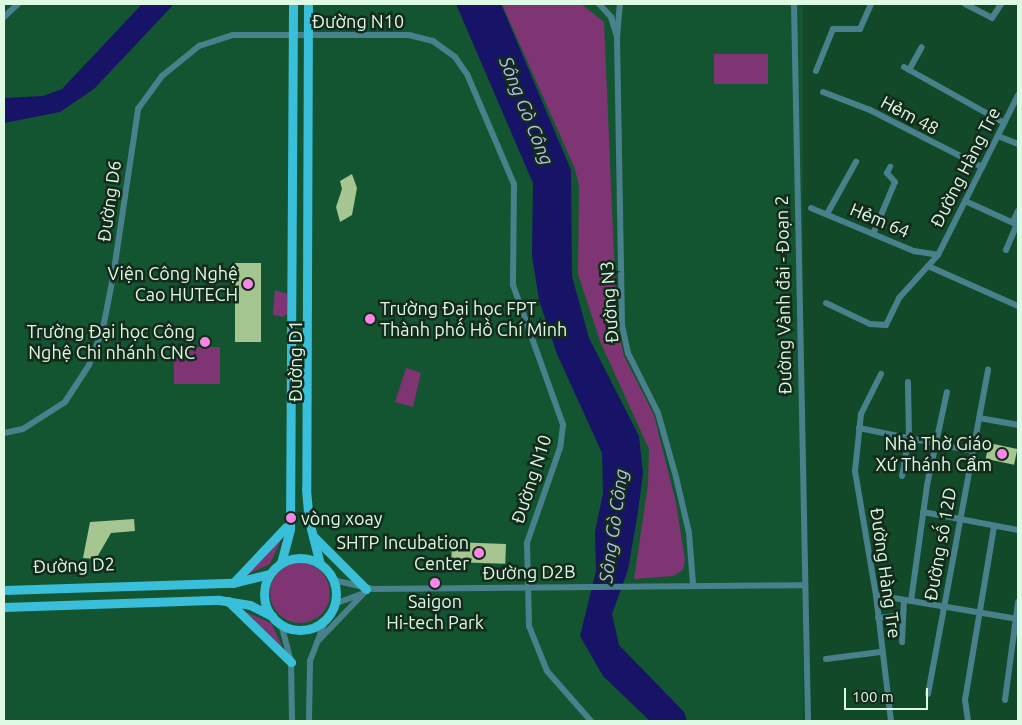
<!DOCTYPE html>
<meta charset="utf-8">
<style>
body{margin:0}
#map{position:relative;width:1022px;height:725px;overflow:hidden;background:#114929;font-family:Ubuntu,sans-serif}
div>[style]{position:absolute}
[style*='--x']{left:calc(var(--x)*1px);top:calc(var(--y)*1px);width:calc(var(--w)*1px);rotate:calc(var(--a)*1deg)}
.built>*{inset:0;background:#135530;transform-origin:0 0}
.green>*{inset:0;background:#7f3574;transform-origin:0 0}
.round{border-radius:50%}
.water>*{inset:0;background:#171467}
.building>*{inset:0;background:#a6c691;transform-origin:0 0}
.minor>*{height:6px;margin:-3px;padding:0 3px;transform-origin:3px;border-radius:3px;background:#48808c}
.major>*{height:9px;margin:-4.5px;padding:0 4.5px;transform-origin:4.5px;border-radius:4.5px;background:#39bfd9}
.major>.ring{margin:-4.5px;padding:0;box-sizing:content-box;background:none;border:9px solid #39bfd9;border-radius:50%}
.dots>*{width:14px;height:14px;translate:-50% -50%;box-sizing:border-box;border:2px solid #142a1b;border-radius:50%}
span{translate:-50% -50%;white-space:nowrap;text-align:center;line-height:1.15;-webkit-text-stroke:5px #142a1b;paint-order:stroke}
.street-label{font-size:18px;color:#defae5}
.poi-label{font-size:18px;color:#defae5}
.right{translate:-100% -50%;text-align:right}
.left{translate:0 -50%;text-align:left}
.water-label{font-size:19px;color:#b4bfee;font-style:italic}
.frame{position:absolute;inset:0;border:5px solid #defae5;pointer-events:none}
.scale{position:absolute;left:844px;top:688px;width:84px;height:22px;box-sizing:border-box;border:2px solid #defae5;border-top:0;padding-left:6px;font-size:15px;line-height:18px;white-space:nowrap;color:#defae5;-webkit-text-stroke:4px #142a1b;paint-order:stroke}
</style>
<div id="map">
<div class="built">
<i style="left:4px;top:4px;width:799px;height:717px"></i>
</div>
<div class="green">
<i style="clip-path:polygon(502px 4px,581px 4px,604px 22px,617px 325px,624px 356px,654px 415px,676px 503px,685px 560px,683px 570px,673px 576px,634px 579px,648px 485px,649px 449px,600px 341px,578px 274px,579px 186px,575px 169px)"></i>
<i style="left:714px;top:54px;width:54px;height:30px"></i>
<i style="clip-path:polygon(275px 290px,287px 294px,287px 314px,283px 317px,273px 315px)"></i>
<i style="left:174px;top:347px;width:46px;height:37px"></i>
<i style="clip-path:polygon(406px 368px,421px 373px,413px 407px,395px 402px)"></i>
<i style="clip-path:polygon(282px 538px,270px 564px,244px 576px)"></i>
<i class="round" style="left:270px;top:563px;width:60px;height:60px"></i>
<i style="clip-path:polygon(246px 612px,271px 623px,283px 648px)"></i>
</div>
<div class="water">
<i style="clip-path:polygon(142px 4px,174px 4px,94px 89px,60px 112px,4px 123px,4px 98px,43px 96px,62px 89px)"></i>
<i style="clip-path:polygon(456px 4px,501px 4px,571px 170px,572px 276px,589px 338px,639px 436px,643px 473px,638px 512px,628px 570px,612px 614px,619px 645px,684px 712px,687px 721px,650px 721px,603px 676px,580px 636px,596px 571px,595px 532px,603px 493px,602px 453px,557px 354px,539px 300px,532px 256px,533px 183px)"></i>
</div>
<div class="building">
<i style="clip-path:polygon(352px 174px,357px 188px,352px 215px,340px 222px,336px 207px,342px 189px,340px 181px)"></i>
<i style="left:235px;top:263px;width:26px;height:79px"></i>
<i style="left:989px;top:443px;width:29px;height:16px;rotate:12deg"></i>
<i style="clip-path:polygon(134px 519px,135px 531px,111px 533px,96px 559px,83px 558px,90px 522px)"></i>
<i style="left:452px;top:542px;width:54px;height:20px;rotate:2deg"></i>
</div>
<div class="minor">
<i style="--x:599;--y:4;--w:18;--a:47"></i>
<i style="--x:611;--y:17;--w:21;--a:73"></i>
<i style="--x:617;--y:37;--w:288;--a:89"></i>
<i style="--x:622;--y:325;--w:29;--a:78"></i>
<i style="--x:628;--y:353;--w:67;--a:63.4"></i>
<i style="--x:658;--y:413;--w:66;--a:74.3"></i>
<i style="--x:676;--y:477;--w:57;--a:76.9"></i>
<i style="--x:689;--y:533;--w:51;--a:85.5"></i>
<i style="--x:794;--y:4;--w:717;--a:88.88"></i>
<i style="--x:965;--y:4;--w:30;--a:27"></i>
<i style="--x:992;--y:18;--w:17;--a:-57"></i>
<i style="--x:4;--y:17;--w:19;--a:-43"></i>
<i style="--x:617;--y:37;--w:33;--a:-85"></i>
<i style="--x:904;--y:67;--w:115;--a:29.2"></i>
<i style="--x:909;--y:70;--w:26;--a:-61"></i>
<i style="--x:816;--y:71;--w:45;--a:-68"></i>
<i style="--x:833;--y:29;--w:27;--a:0"></i>
<i style="--x:860;--y:29;--w:27;--a:-66"></i>
<i style="--x:823;--y:92;--w:50;--a:21"></i>
<i style="--x:870;--y:110;--w:126;--a:27"></i>
<i style="--x:998;--y:136;--w:22;--a:22"></i>
<i style="--x:965;--y:201;--w:58;--a:24.4"></i>
<i style="--x:811;--y:208;--w:112;--a:22.7"></i>
<i style="--x:914;--y:251;--w:24;--a:9"></i>
<i style="--x:827;--y:214;--w:60;--a:-60.9"></i>
<i style="--x:1013;--y:222;--w:12;--a:-66"></i>
<i style="--x:873;--y:234;--w:56;--a:-67.1"></i>
<i style="--x:895;--y:182;--w:12;--a:-132"></i>
<i style="--x:887;--y:173;--w:7;--a:-63"></i>
<i style="--x:1006;--y:250;--w:28;--a:-67"></i>
<i style="--x:928;--y:266;--w:98;--a:24"></i>
<i style="--x:826;--y:303;--w:49;--a:25.5"></i>
<i style="--x:870;--y:324;--w:16;--a:4"></i>
<i style="--x:886;--y:325;--w:30;--a:-64"></i>
<i style="--x:899;--y:298;--w:58;--a:-47.8"></i>
<i style="--x:938;--y:255;--w:179;--a:-63.4"></i>
<i style="--x:881;--y:374;--w:45;--a:116.6"></i>
<i style="--x:861;--y:414;--w:57;--a:96"></i>
<i style="--x:855;--y:471;--w:126;--a:80.4"></i>
<i style="--x:876;--y:595;--w:127;--a:83.2"></i>
<i style="--x:979;--y:418;--w:40;--a:10"></i>
<i style="--x:859;--y:428;--w:115;--a:11.5"></i>
<i style="--x:4;--y:433;--w:19;--a:-12"></i>
<i style="--x:23;--y:429;--w:50;--a:-32.7"></i>
<i style="--x:65;--y:402;--w:44;--a:-57"></i>
<i style="--x:89;--y:365;--w:40;--a:-69"></i>
<i style="--x:103;--y:328;--w:52;--a:-78.9"></i>
<i style="--x:113;--y:277;--w:170;--a:-81.5"></i>
<i style="--x:138;--y:109;--w:41;--a:-54"></i>
<i style="--x:162;--y:76;--w:48;--a:-39"></i>
<i style="--x:199;--y:46;--w:36;--a:-18"></i>
<i style="--x:233;--y:35;--w:176;--a:0"></i>
<i style="--x:409;--y:35;--w:25;--a:14"></i>
<i style="--x:433;--y:41;--w:27;--a:36"></i>
<i style="--x:455;--y:57;--w:21;--a:55"></i>
<i style="--x:467;--y:74;--w:120;--a:66.9"></i>
<i style="--x:514;--y:184;--w:101;--a:90.6"></i>
<i style="--x:513;--y:285;--w:149;--a:70.3"></i>
<i style="--x:563;--y:425;--w:23;--a:97"></i>
<i style="--x:560;--y:448;--w:101;--a:109.2"></i>
<i style="--x:527;--y:543;--w:83;--a:88.6"></i>
<i style="--x:529;--y:626;--w:48;--a:68.2"></i>
<i style="--x:547;--y:671;--w:67;--a:48.7"></i>
<i style="--x:902;--y:476;--w:41;--a:-80.1"></i>
<i style="--x:909;--y:436;--w:54;--a:-91.1"></i>
<i style="--x:923;--y:512;--w:97;--a:10.7"></i>
<i style="--x:333;--y:580;--w:41;--a:12.7"></i>
<i style="--x:373;--y:589;--w:432;--a:-0.5"></i>
<i style="--x:876;--y:595;--w:144;--a:9.6"></i>
<i style="--x:911;--y:601;--w:117;--a:-82.1"></i>
<i style="--x:927;--y:485;--w:95;--a:-77.9"></i>
<i style="--x:334;--y:604;--w:29;--a:-20"></i>
<i style="--x:878;--y:618;--w:25;--a:-7"></i>
<i style="--x:281;--y:624;--w:39;--a:75"></i>
<i style="--x:291;--y:662;--w:59;--a:89"></i>
<i style="--x:317;--y:642;--w:68;--a:-46.2"></i>
<i style="--x:902;--y:642;--w:42;--a:-87.3"></i>
<i style="--x:826;--y:659;--w:55;--a:-7.3"></i>
<i style="--x:928;--y:694;--w:330;--a:-79.5"></i>
<i style="--x:1005;--y:700;--w:99;--a:-82.4"></i>
<i style="--x:309;--y:721;--w:60;--a:-89"></i>
<i style="--x:310;--y:661;--w:45;--a:-69.1"></i>
<i style="--x:968;--y:721;--w:21;--a:-98"></i>
<i style="--x:965;--y:700;--w:176;--a:-80.5"></i>
</div>
<div class="major">
<i style="--x:308;--y:4;--w:485;--a:90.2"></i>
<i style="--x:306;--y:489;--w:32;--a:85"></i>
<i style="--x:309;--y:521;--w:44;--a:75.7"></i>
<i style="--x:313;--y:536;--w:75;--a:45"></i>
<i class="ring" style="left:264px;top:558px;width:63px;height:63px"></i>
<i style="--x:281;--y:563;--w:35;--a:-75"></i>
<i style="--x:290;--y:529;--w:525;--a:-89.67"></i>
<i style="--x:233;--y:583;--w:77;--a:-46.6"></i>
<i style="--x:4;--y:590;--w:229;--a:-1.8"></i>
<i style="--x:233;--y:583;--w:37;--a:-14"></i>
<i style="--x:228;--y:601;--w:88;--a:44.1"></i>
<i style="--x:4;--y:607;--w:215;--a:-1.9"></i>
<i style="--x:219;--y:600;--w:31;--a:9"></i>
<i style="--x:250;--y:605;--w:25;--a:27"></i>
</div>
<div class="dots">
<i style="left:248px;top:284px;background:#fa87e7"></i>
<i style="left:370px;top:319px;background:#fa87e7"></i>
<i style="left:205px;top:342px;background:#fa87e7"></i>
<i style="left:1002px;top:454px;background:#fa87e7"></i>
<i style="left:291px;top:518px;background:#fa87e7"></i>
<i style="left:479px;top:553px;background:#fa87e7"></i>
<i style="left:435px;top:583px;background:#fa87e7"></i>
</div>
<div class="street-label">
<span style="left:358px;top:21px">Đường N10</span>
<span style="left:910px;top:115px;rotate:28deg">Hẻm 48</span>
<span style="left:965px;top:167px;rotate:-63deg">Đường Hàng Tre</span>
<span style="left:109px;top:201px;rotate:-82deg">Đường D6</span>
<span style="left:880px;top:220px;rotate:23deg">Hẻm 64</span>
<span style="left:783px;top:295px;rotate:-91deg">Đường Vành đai - Đoạn 2</span>
<span style="left:609px;top:302px;rotate:-94deg">Đường N3</span>
<span style="left:295px;top:361px;rotate:-90deg">Đường D1</span>
<span style="left:531px;top:479px;rotate:-72deg">Đường N10</span>
<span style="left:940px;top:544px;rotate:-80deg">Đường số 12D</span>
<span style="left:74px;top:565px;rotate:-2deg">Đường D2</span>
<span style="left:529px;top:572px;rotate:-1deg">Đường D2B</span>
<span style="left:886px;top:573px;rotate:82deg">Đường Hàng Tre</span>
</div>
<div class="poi-label">
<span class="right" style="left:238px;top:284px">Viện Công Nghệ<br>Cao HUTECH</span>
<span class="left" style="left:380px;top:319px">Trường Đại học FPT<br>Thành phố Hồ Chí Minh</span>
<span class="right" style="left:195px;top:342px">Trường Đại học Công<br>Nghệ Chi nhánh CNC</span>
<span class="right" style="left:992px;top:454px">Nhà Thờ Giáo<br>Xứ Thánh Cẩm</span>
<span class="left" style="left:301px;top:518px">vòng xoay</span>
<span class="right" style="left:469px;top:553px">SHTP Incubation<br>Center</span>
<span style="left:435px;top:612px">Saigon<br>Hi-tech Park</span>
</div>
<div class="water-label">
<span style="left:526px;top:111px;rotate:68deg">Sông Gò Công</span>
<span style="left:614px;top:526px;rotate:-82deg">Sông Gò Công</span>
</div>
<div class="frame"></div>
<div class="scale">100 m</div>
</div>
